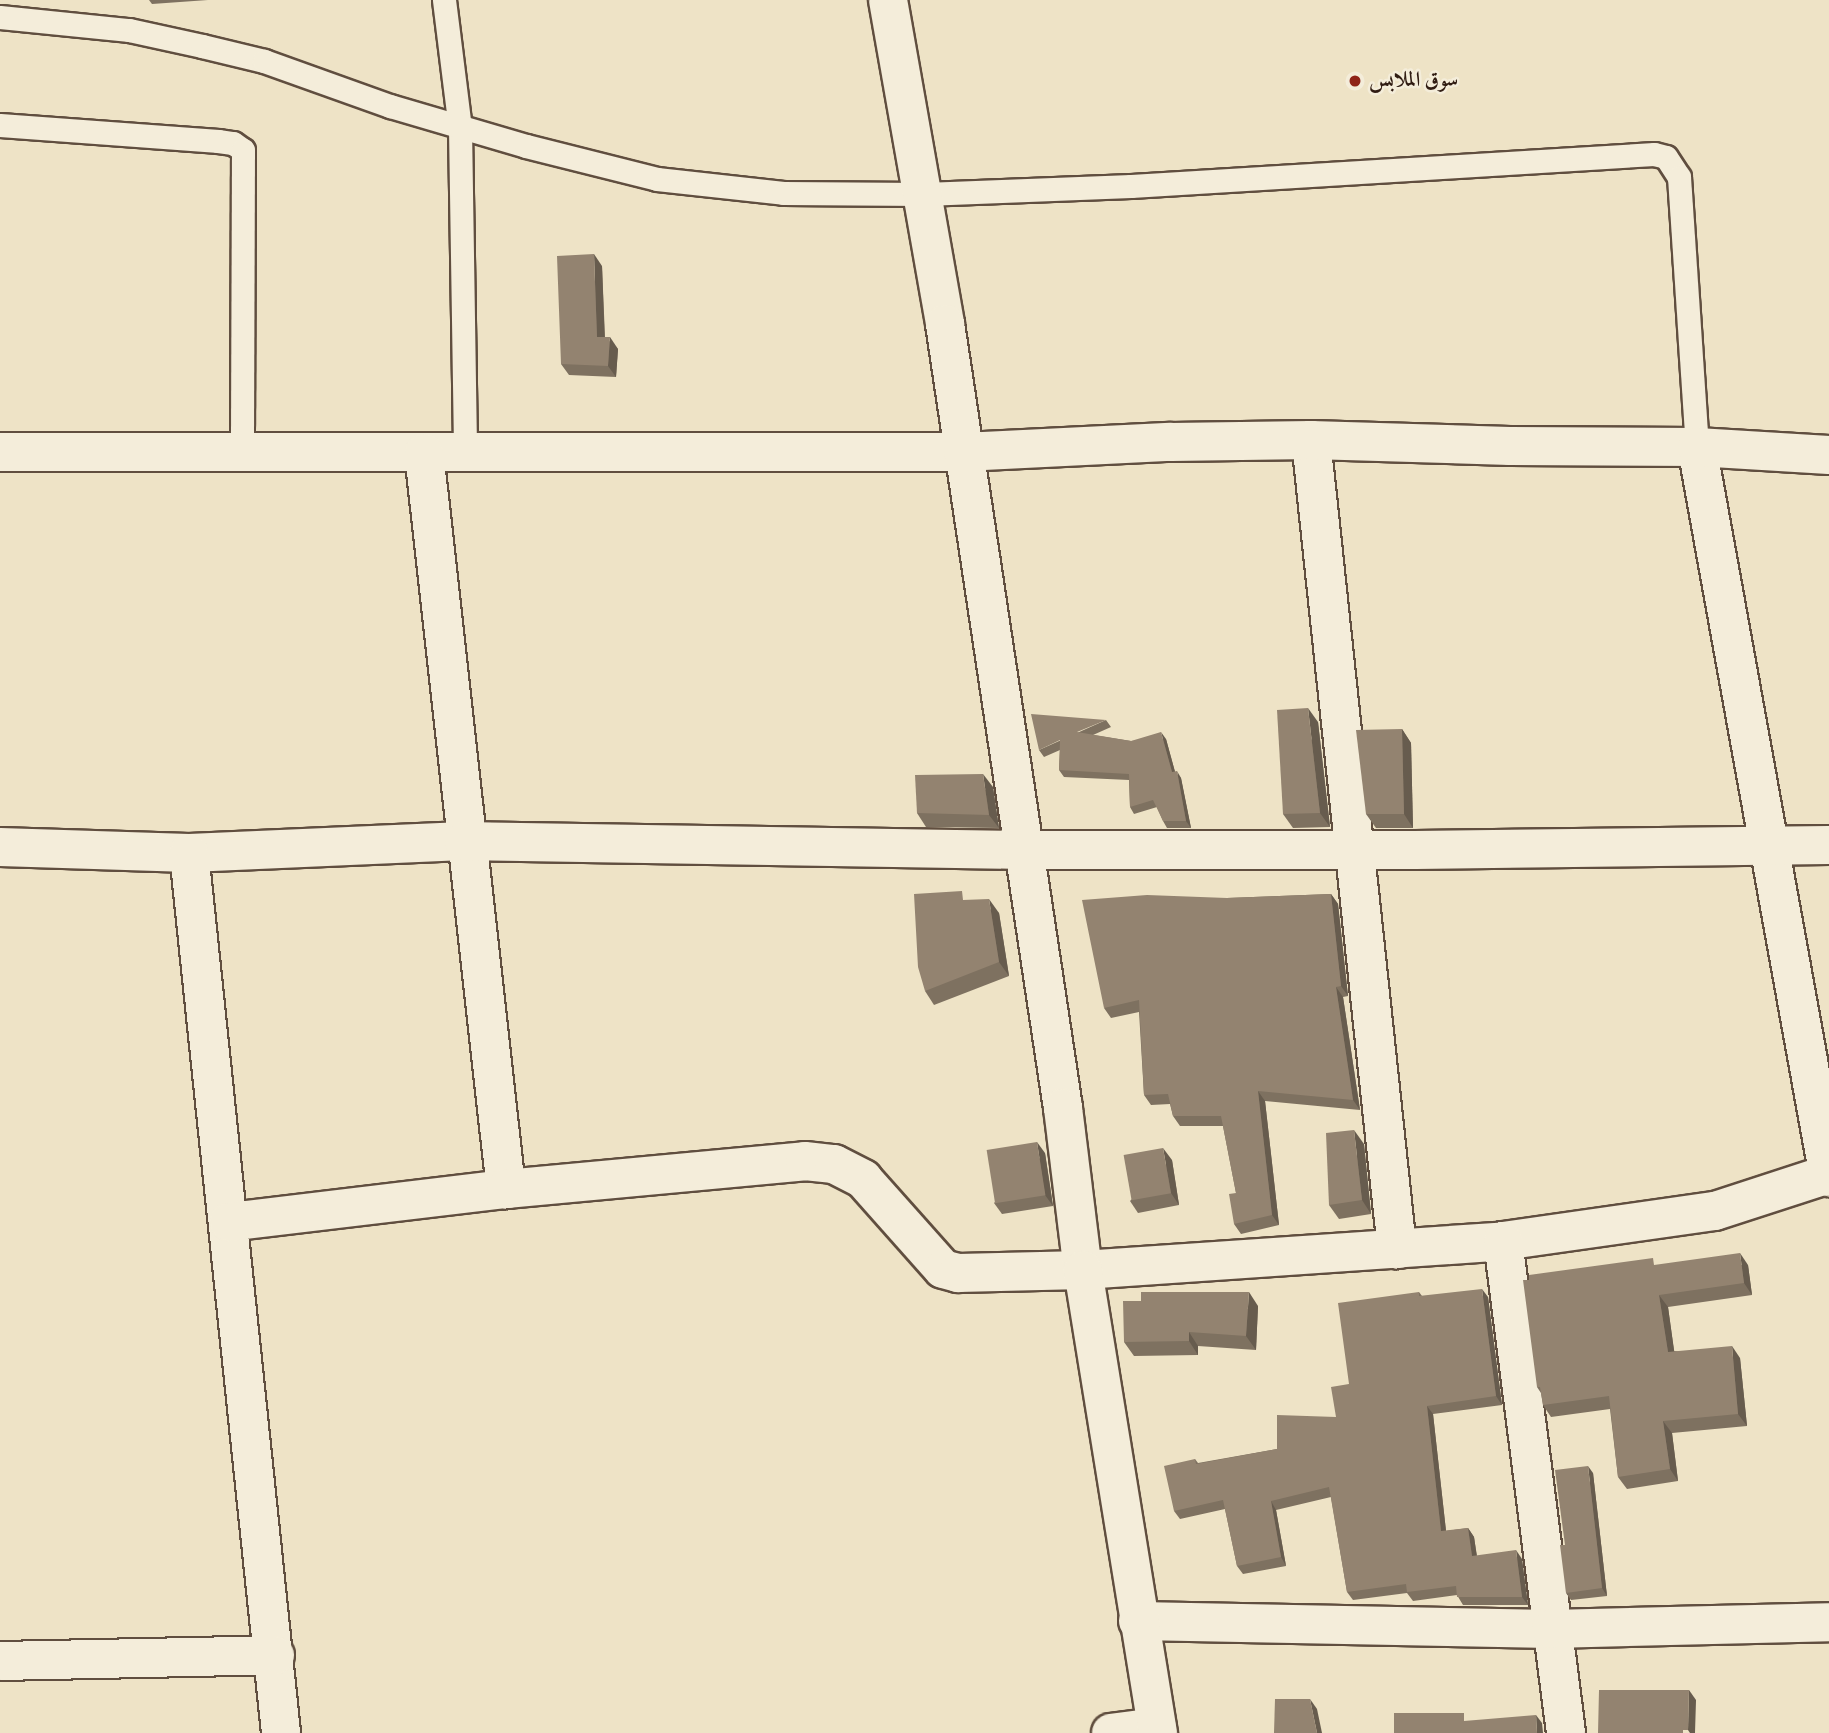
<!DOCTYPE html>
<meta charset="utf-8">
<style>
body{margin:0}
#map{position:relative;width:1829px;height:1733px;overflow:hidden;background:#eee3c6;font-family:Vollkorn,Amiri,serif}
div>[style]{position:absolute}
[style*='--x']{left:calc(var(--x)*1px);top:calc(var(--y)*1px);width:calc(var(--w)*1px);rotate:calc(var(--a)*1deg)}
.roads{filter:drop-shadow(2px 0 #604e3f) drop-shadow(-2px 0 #604e3f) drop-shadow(0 2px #604e3f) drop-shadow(0 -2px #604e3f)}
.service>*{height:23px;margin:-11.5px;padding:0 11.5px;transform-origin:11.5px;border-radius:11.5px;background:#f4edda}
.minor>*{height:38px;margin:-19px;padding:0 19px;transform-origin:19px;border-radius:19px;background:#f4edda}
.tertiary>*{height:38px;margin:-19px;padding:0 19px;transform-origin:19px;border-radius:19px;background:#f4edda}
.wall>*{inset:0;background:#7e7160}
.shaded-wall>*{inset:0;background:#675c4e}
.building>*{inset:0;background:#938370;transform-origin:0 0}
.dots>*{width:19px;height:19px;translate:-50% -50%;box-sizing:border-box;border:4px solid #f4edda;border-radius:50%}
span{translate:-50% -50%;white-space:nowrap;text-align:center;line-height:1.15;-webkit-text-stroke:5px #f4edda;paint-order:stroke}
.poi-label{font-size:21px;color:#301c12;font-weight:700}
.left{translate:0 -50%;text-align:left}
</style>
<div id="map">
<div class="roads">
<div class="service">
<i style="--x:444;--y:0;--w:129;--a:82.9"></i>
<i style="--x:460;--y:128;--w:326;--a:89.1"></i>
<i style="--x:0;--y:17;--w:130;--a:5.8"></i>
<i style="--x:129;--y:30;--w:75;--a:12.4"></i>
<i style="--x:202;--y:46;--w:64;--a:13.6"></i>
<i style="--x:264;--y:61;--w:134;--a:19.7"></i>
<i style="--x:390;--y:106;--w:142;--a:16.4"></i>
<i style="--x:526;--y:146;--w:135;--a:14.1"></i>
<i style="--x:657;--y:179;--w:127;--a:6.3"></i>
<i style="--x:783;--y:193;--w:141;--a:0.4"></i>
<i style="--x:924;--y:194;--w:207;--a:-2.2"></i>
<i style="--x:1131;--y:186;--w:524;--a:-3.5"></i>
<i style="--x:1654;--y:154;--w:12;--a:14"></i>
<i style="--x:1666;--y:157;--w:24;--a:57"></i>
<i style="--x:1679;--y:177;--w:271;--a:86.2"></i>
<i style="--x:0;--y:125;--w:219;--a:4.2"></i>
<i style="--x:218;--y:141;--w:15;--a:8"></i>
<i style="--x:233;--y:143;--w:12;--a:35"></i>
<i style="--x:243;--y:150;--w:301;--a:90.2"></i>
</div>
<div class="minor">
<i style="--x:1311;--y:440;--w:814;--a:83.93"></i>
<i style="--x:1697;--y:447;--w:742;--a:79.75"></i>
<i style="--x:0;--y:452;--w:963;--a:0"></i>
<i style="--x:963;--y:452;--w:208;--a:-2.8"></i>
<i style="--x:1171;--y:442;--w:140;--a:-0.8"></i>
<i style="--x:1311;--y:440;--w:199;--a:1.7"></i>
<i style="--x:1510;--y:446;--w:187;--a:0.3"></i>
<i style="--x:1697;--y:447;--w:132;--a:3.5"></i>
<i style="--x:424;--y:453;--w:741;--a:83.64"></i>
<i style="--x:0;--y:847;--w:189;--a:1.8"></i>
<i style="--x:189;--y:853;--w:275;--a:-2.5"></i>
<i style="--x:464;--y:841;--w:559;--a:0.92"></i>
<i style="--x:1023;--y:850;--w:392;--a:0"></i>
<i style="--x:1415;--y:850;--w:414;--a:-0.7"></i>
<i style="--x:189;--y:853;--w:885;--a:84.03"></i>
<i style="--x:229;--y:1222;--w:279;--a:-6.8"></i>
<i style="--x:506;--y:1189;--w:300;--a:-5.3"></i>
<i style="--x:805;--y:1161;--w:29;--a:6"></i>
<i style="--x:834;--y:1164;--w:33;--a:27"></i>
<i style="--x:863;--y:1179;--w:120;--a:48.4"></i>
<i style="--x:943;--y:1269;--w:16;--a:15"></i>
<i style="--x:958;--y:1273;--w:125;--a:-1.4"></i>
<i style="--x:1083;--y:1270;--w:421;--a:-3.9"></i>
<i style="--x:1503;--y:1241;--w:214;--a:-8.1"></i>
<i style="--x:1715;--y:1211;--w:120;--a:-18"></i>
<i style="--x:1503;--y:1241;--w:496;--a:82.7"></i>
<i style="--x:1138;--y:1621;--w:413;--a:1.1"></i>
<i style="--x:1551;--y:1629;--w:278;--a:-1.4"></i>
<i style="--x:0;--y:1661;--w:275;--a:-1.2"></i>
<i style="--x:1111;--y:1733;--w:46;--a:-7.4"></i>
</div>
<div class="tertiary">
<i style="--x:888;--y:0;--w:329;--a:80"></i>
<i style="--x:945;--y:324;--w:793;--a:81.44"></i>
<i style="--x:1063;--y:1108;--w:163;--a:83"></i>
<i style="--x:1083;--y:1270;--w:469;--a:80.8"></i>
</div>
</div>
<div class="wall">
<i style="clip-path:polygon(149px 0,208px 0,152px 4px)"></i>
<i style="clip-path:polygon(602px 266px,605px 337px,618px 349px,616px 377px,569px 375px,561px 364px)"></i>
<i style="clip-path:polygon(1106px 720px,1111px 727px,1093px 735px,1131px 741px,1166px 739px,1175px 772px,1181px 778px,1191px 828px,1167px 828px,1163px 821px,1157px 807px,1134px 814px,1130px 807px,1129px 780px,1064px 777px,1059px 770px,1060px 750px,1044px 757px,1039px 750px)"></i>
<i style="clip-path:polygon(1318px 722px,1330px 827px,1293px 828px,1283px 814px)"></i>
<i style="clip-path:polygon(1402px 729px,1411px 743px,1413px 828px,1376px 828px,1366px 814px)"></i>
<i style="clip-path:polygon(993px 787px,999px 828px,926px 827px,917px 813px)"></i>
<i style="clip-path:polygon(1331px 894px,1338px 904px,1348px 996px,1343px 997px,1360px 1110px,1265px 1101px,1279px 1225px,1241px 1234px,1234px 1224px,1236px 1193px,1223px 1126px,1180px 1126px,1173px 1116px,1170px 1104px,1151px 1105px,1144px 1095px,1139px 1012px,1111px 1018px,1104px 1008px,1227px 898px)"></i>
<i style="clip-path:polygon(968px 900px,999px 913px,1009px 976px,934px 1005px,925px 991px)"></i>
<i style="clip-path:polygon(1364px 1144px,1371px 1214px,1339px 1219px,1329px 1205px)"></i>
<i style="clip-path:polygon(1045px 1153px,1053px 1206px,1002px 1214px,994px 1203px)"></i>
<i style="clip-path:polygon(1172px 1160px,1179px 1205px,1138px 1213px,1130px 1201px)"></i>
<i style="clip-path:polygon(1657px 1265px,1748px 1265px,1752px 1295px,1668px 1307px,1674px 1351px,1740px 1358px,1747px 1426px,1672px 1433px,1678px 1481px,1627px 1489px,1618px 1477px,1610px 1409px,1551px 1417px,1543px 1405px,1541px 1393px,1537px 1387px)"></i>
<i style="clip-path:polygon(1419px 1292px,1422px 1296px,1488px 1297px,1502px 1405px,1433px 1414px,1446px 1531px,1468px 1528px,1474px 1537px,1477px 1556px,1522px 1559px,1528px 1605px,1463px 1605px,1457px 1595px,1413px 1601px,1407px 1593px,1353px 1600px,1347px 1592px,1331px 1497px,1276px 1510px,1286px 1566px,1243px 1574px,1237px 1566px,1225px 1509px,1180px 1519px,1174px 1511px,1195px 1459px,1198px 1463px,1277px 1449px,1336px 1417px,1349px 1384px)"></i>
<i style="clip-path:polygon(1258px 1306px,1256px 1350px,1198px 1346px,1198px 1355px,1134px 1356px,1124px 1342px)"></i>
<i style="clip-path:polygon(1593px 1473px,1607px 1596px,1571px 1600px,1566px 1593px,1565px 1545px)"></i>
</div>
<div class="shaded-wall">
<i style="clip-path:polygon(594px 254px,602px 266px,605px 348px,597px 337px)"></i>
<i style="clip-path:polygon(610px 337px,618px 349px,616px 377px,608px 366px)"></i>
<i style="clip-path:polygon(1308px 708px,1318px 722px,1330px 827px,1320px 813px)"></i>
<i style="clip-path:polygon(1402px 729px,1411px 743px,1413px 828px,1404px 814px)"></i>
<i style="clip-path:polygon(1161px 732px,1166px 739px,1177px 779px,1172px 772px)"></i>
<i style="clip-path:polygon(1177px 771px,1181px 778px,1191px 828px,1186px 821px)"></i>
<i style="clip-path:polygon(983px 774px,993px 787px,999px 828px,989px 815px)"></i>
<i style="clip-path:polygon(1331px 894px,1338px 904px,1348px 996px,1341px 986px)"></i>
<i style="clip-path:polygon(989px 899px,999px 913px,1009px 976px,999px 962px)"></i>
<i style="clip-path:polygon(1336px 987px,1343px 997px,1360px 1110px,1353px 1100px)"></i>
<i style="clip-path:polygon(1258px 1091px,1265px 1101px,1279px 1225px,1272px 1215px)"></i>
<i style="clip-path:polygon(1354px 1130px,1364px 1144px,1371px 1214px,1362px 1200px)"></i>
<i style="clip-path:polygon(1037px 1142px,1045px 1153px,1053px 1206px,1045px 1195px)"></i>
<i style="clip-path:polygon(1163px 1148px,1172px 1160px,1179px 1205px,1171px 1193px)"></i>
<i style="clip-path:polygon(1740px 1253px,1748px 1265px,1752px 1295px,1744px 1283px)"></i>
<i style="clip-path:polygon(1482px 1289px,1488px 1297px,1502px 1405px,1496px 1396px)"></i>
<i style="clip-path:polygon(1249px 1292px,1258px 1306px,1256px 1350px,1246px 1336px)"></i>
<i style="clip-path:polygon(1659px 1295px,1668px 1307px,1676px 1364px,1668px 1352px)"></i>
<i style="clip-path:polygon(1189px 1332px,1198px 1346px,1198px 1355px,1189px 1341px)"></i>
<i style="clip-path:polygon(1732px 1346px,1740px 1358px,1747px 1426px,1738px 1414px)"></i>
<i style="clip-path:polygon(1427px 1406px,1433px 1414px,1447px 1540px,1441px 1531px)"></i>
<i style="clip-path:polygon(1663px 1421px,1672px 1433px,1678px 1481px,1670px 1469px)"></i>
<i style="clip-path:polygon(1588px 1466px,1593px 1473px,1607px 1596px,1602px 1588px)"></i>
<i style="clip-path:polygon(1271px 1501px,1276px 1510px,1286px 1566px,1281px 1557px)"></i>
<i style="clip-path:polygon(1468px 1528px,1474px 1537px,1478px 1565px,1472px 1556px)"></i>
<i style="clip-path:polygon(1516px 1550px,1522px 1559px,1528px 1605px,1522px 1597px)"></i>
<i style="clip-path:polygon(1689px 1690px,1696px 1700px,1695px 1733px,1690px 1733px,1688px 1730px)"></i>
<i style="clip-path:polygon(1310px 1699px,1317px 1709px,1322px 1733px,1317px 1733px)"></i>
<i style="clip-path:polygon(1536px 1715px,1542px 1723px,1543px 1733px,1537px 1733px)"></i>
</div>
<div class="building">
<i style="clip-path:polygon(594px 254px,597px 337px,610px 337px,608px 366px,561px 364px,557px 256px)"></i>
<i style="clip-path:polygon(1308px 708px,1320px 813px,1283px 814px,1277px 710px)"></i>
<i style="clip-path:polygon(1031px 714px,1106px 720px,1077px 732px,1131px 741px,1161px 732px,1172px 772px,1177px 771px,1186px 821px,1163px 821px,1153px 800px,1130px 807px,1129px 774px,1059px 770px,1060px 740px,1039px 750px)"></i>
<i style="clip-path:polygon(1402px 729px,1404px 814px,1366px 814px,1356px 730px)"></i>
<i style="clip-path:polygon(983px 774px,989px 815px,917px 813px,915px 775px)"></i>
<i style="clip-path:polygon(962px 891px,963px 900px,989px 899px,999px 962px,925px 991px,918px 967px,914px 894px)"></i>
<i style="clip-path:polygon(1331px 894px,1341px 986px,1336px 987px,1353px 1100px,1258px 1091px,1272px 1215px,1234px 1224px,1229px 1194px,1236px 1193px,1221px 1116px,1173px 1116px,1168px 1094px,1144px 1095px,1139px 1000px,1104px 1008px,1082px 900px,1147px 895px,1227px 898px)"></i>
<i style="clip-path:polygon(1354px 1130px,1362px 1200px,1329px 1205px,1326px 1133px)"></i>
<i style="left:1037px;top:1142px;width:54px;height:51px;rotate:81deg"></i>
<i style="left:1163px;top:1148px;width:46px;height:40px;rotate:80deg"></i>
<i style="clip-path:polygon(1740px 1253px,1744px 1283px,1659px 1295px,1668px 1352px,1732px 1346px,1738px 1414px,1663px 1421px,1670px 1469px,1618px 1477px,1609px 1396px,1543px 1405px,1540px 1387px,1537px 1387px,1523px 1280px,1529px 1280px,1529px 1275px,1653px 1258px,1654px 1265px)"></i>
<i style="clip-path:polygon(1482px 1289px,1496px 1396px,1427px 1406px,1441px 1531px,1468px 1528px,1472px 1556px,1516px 1550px,1522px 1597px,1457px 1597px,1456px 1586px,1407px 1592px,1406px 1584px,1347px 1592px,1329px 1487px,1271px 1501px,1281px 1557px,1237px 1566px,1223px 1500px,1174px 1511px,1164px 1466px,1195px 1459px,1196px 1464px,1277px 1449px,1277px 1415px,1336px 1417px,1331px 1387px,1349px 1384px,1338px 1303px,1419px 1292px,1419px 1296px)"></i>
<i style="clip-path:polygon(1141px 1292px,1249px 1292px,1246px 1336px,1189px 1332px,1189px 1341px,1124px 1342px,1123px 1301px,1141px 1301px)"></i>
<i style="clip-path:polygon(1588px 1466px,1602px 1588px,1566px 1593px,1560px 1545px,1565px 1545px,1555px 1470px)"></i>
<i style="clip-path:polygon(1599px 1690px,1689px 1690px,1688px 1730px,1683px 1730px,1683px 1733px,1598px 1733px)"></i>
<i style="clip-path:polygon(1275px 1699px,1310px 1699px,1317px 1733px,1274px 1733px)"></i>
<i style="clip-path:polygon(1394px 1713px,1464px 1713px,1464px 1721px,1536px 1715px,1537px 1733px,1394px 1733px)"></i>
</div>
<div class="dots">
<i style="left:1355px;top:81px;background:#8f2418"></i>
</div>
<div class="poi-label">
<span class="left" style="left:1369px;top:81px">سوق الملابس</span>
</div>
</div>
